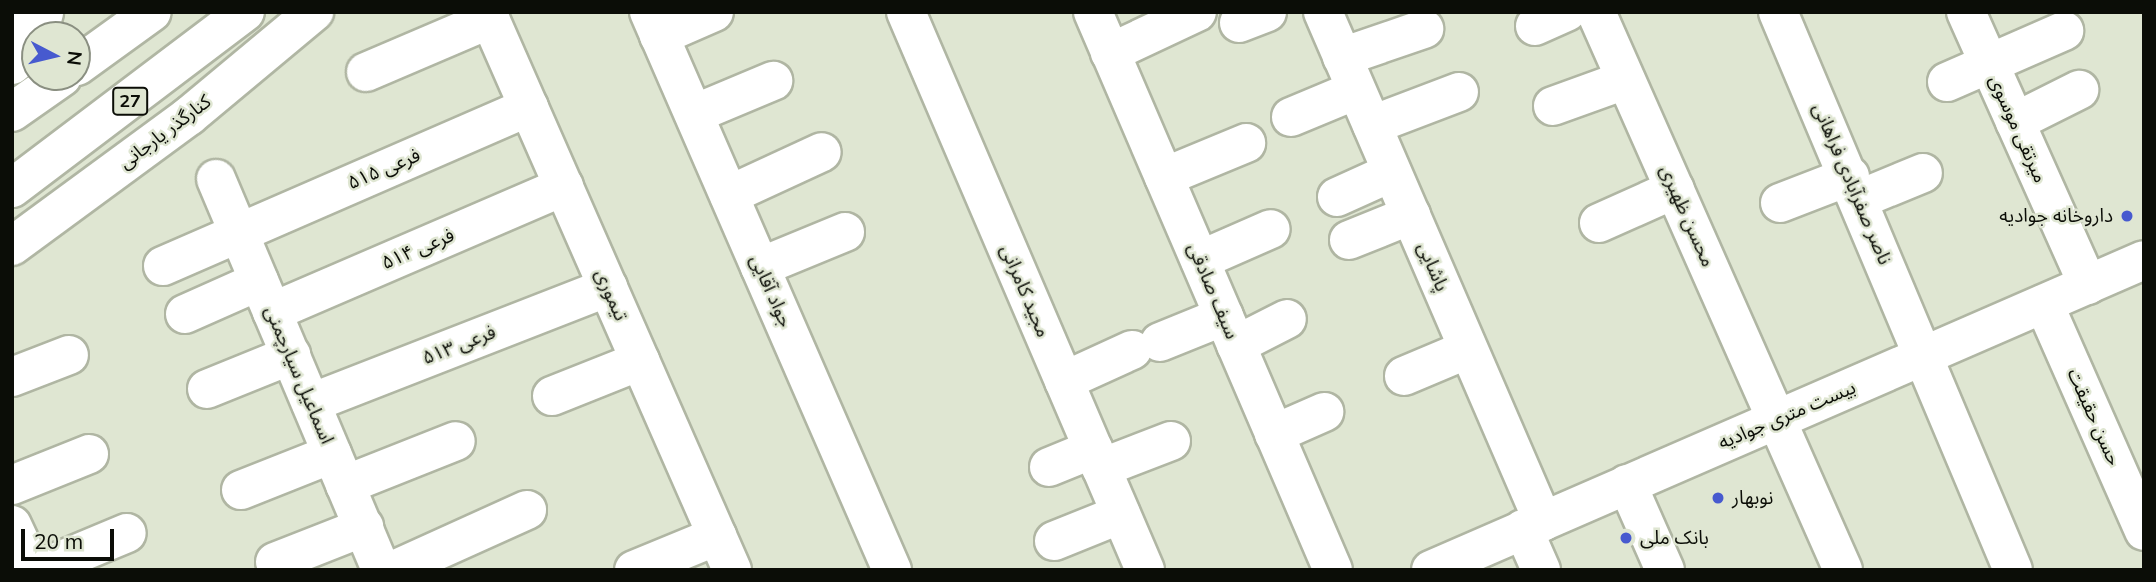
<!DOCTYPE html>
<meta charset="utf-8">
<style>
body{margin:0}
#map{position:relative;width:2156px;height:582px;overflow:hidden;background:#dfe6d2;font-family:Mulish,"Noto Sans Arabic",sans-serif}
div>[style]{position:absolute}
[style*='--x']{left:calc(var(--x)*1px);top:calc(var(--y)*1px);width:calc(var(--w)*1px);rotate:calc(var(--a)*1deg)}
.roads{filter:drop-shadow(2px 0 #b0b6a3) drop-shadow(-2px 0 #b0b6a3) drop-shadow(0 2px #b0b6a3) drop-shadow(0 -2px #b0b6a3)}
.minor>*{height:38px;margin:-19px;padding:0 19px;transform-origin:19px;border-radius:19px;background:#fff}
.major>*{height:38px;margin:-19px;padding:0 19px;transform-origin:19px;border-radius:19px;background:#fff}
.highway>*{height:38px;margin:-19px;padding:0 19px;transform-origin:19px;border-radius:19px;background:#fff}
.dots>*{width:19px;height:19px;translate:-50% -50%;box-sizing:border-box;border:4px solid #dfe6d2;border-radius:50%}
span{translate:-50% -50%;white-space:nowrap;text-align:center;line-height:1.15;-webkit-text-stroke:5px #dfe6d2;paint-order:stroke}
.shield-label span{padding:2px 5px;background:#dfe6d2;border:2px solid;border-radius:5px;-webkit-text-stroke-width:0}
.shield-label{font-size:18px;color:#0b0d07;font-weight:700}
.street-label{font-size:19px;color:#0b0d07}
.poi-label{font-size:19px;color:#0b0d07}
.right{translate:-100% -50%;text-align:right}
.left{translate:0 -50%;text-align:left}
.frame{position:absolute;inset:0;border:14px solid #0b0d07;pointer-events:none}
.north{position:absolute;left:21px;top:21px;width:70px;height:70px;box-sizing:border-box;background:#dfe6d2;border:2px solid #8a8f81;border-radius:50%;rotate:97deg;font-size:19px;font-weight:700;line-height:28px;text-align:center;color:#0b0d07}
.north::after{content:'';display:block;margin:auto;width:24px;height:32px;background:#475acf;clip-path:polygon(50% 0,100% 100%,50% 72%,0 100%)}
.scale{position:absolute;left:21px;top:529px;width:93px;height:32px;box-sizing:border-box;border:4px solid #0b0d07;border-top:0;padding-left:9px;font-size:21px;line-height:24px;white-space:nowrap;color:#0b0d07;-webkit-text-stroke:5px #dfe6d2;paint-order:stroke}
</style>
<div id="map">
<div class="roads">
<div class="minor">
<i style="--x:649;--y:12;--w:609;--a:66.47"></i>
<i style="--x:906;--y:12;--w:607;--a:66.81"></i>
<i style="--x:1093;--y:12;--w:607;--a:66.73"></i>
<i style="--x:1323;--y:12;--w:555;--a:66.63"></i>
<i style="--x:1596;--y:12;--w:610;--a:66.12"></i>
<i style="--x:1778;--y:12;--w:605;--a:67.16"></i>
<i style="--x:1966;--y:12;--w:299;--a:65.9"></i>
<i style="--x:1239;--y:23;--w:30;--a:-21"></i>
<i style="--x:1535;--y:26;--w:35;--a:-24"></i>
<i style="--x:659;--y:36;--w:60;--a:-23.6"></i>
<i style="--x:1110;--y:53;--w:96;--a:-25.2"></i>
<i style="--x:1342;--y:57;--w:87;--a:-18.9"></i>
<i style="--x:366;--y:72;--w:135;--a:-23.1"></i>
<i style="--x:490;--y:19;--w:602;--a:66.29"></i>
<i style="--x:1947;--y:82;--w:128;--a:-23.6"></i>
<i style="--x:1553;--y:106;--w:77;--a:-19.9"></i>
<i style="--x:694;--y:114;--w:86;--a:-22.7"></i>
<i style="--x:1291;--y:117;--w:70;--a:-22.6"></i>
<i style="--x:2015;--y:122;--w:72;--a:-26.6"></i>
<i style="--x:1372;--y:125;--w:93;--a:-20.8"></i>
<i style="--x:1164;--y:177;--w:89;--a:-22.5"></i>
<i style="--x:216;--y:179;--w:424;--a:67.1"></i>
<i style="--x:729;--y:195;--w:102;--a:-24.8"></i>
<i style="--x:1337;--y:197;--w:60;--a:-24.4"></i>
<i style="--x:1860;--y:199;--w:68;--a:-22.4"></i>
<i style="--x:1780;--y:203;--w:75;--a:-21.1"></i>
<i style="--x:1599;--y:223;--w:83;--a:-24.1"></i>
<i style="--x:1349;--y:240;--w:67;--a:-22"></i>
<i style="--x:12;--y:246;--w:220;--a:-36.3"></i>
<i style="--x:189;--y:116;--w:163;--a:-39.8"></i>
<i style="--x:1200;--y:260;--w:77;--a:-23.6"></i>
<i style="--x:163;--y:266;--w:399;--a:-23.5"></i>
<i style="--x:760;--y:267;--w:92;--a:-22.4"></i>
<i style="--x:2044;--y:304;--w:248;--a:66.2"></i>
<i style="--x:272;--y:312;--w:318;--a:-23.3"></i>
<i style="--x:185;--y:314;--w:81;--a:-24"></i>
<i style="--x:1160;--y:342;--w:69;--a:-22.1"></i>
<i style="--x:1236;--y:345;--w:57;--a:-27"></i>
<i style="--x:1404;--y:376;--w:69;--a:-22.9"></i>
<i style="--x:12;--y:377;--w:61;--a:-21.1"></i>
<i style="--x:1064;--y:381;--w:75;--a:-24.5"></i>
<i style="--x:207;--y:389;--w:91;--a:-22"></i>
<i style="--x:552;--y:396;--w:95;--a:-21.7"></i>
<i style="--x:311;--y:403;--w:319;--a:-21.3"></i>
<i style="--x:1274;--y:434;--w:55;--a:-23.7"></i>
<i style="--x:1049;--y:467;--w:48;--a:-22.2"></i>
<i style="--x:1101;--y:468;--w:75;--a:-21.1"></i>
<i style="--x:1627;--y:484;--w:94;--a:66.2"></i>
<i style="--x:12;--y:485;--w:83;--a:-21.9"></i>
<i style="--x:345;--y:485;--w:119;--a:-21.6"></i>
<i style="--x:241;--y:490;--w:98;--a:-21.6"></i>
<i style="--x:12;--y:525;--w:50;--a:65"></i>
<i style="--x:1523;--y:529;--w:45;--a:66.3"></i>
<i style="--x:1054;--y:541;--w:72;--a:-21.9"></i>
<i style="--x:275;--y:562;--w:96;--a:-21.5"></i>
<i style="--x:38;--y:570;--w:96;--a:-22.6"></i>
<i style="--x:394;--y:570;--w:146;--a:-24.3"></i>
<i style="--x:634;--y:570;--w:90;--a:-22.3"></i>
</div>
<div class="major">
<i style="--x:12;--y:29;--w:32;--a:-32"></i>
<i style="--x:1431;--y:570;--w:777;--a:-23.5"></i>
</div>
<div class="highway">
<i style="--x:38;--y:35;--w:24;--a:-75"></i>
<i style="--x:12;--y:65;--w:30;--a:-40"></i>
<i style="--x:77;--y:66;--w:92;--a:-35.8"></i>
<i style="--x:12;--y:112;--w:61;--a:-35"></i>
<i style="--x:12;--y:188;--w:292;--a:-37.1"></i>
</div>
</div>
<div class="dots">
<i style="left:2127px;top:216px;background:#475acf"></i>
<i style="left:1718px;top:498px;background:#475acf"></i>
<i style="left:1626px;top:538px;background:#475acf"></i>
</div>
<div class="shield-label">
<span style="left:130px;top:101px">27</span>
</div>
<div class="street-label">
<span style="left:2018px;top:129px;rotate:66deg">میرتقی موسوی</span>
<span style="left:165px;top:132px;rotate:-37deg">کنارگذر یارجانی</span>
<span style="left:384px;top:169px;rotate:-23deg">فرعی ۵۱۵</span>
<span style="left:1852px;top:184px;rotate:67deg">ناصر صفرآبادی فراهانی</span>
<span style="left:1687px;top:216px;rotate:66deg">محسن ظهیری</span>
<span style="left:418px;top:249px;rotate:-23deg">فرعی ۵۱۴</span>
<span style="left:1433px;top:267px;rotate:67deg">پاشایی</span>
<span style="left:771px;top:291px;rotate:66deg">جواد آقایی</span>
<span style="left:1025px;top:291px;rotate:67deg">مجید کامرانی</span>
<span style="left:1213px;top:291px;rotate:67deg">سیف صادقی</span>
<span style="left:611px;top:295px;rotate:66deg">تیموری</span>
<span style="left:459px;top:345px;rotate:-21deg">فرعی ۵۱۳</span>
<span style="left:299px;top:375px;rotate:67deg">اسماعیل سیارچمنی</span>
<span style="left:1787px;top:415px;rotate:-23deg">بیست متری جوادیه</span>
<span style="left:2094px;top:417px;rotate:66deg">حسن حقیقت</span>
</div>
<div class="poi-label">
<span class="right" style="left:2113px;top:216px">داروخانه جوادیه</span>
<span class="left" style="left:1732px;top:498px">نوبهار</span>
<span class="left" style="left:1640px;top:538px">بانک ملی</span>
</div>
<div class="frame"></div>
<div class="north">N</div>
<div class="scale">20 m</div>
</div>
